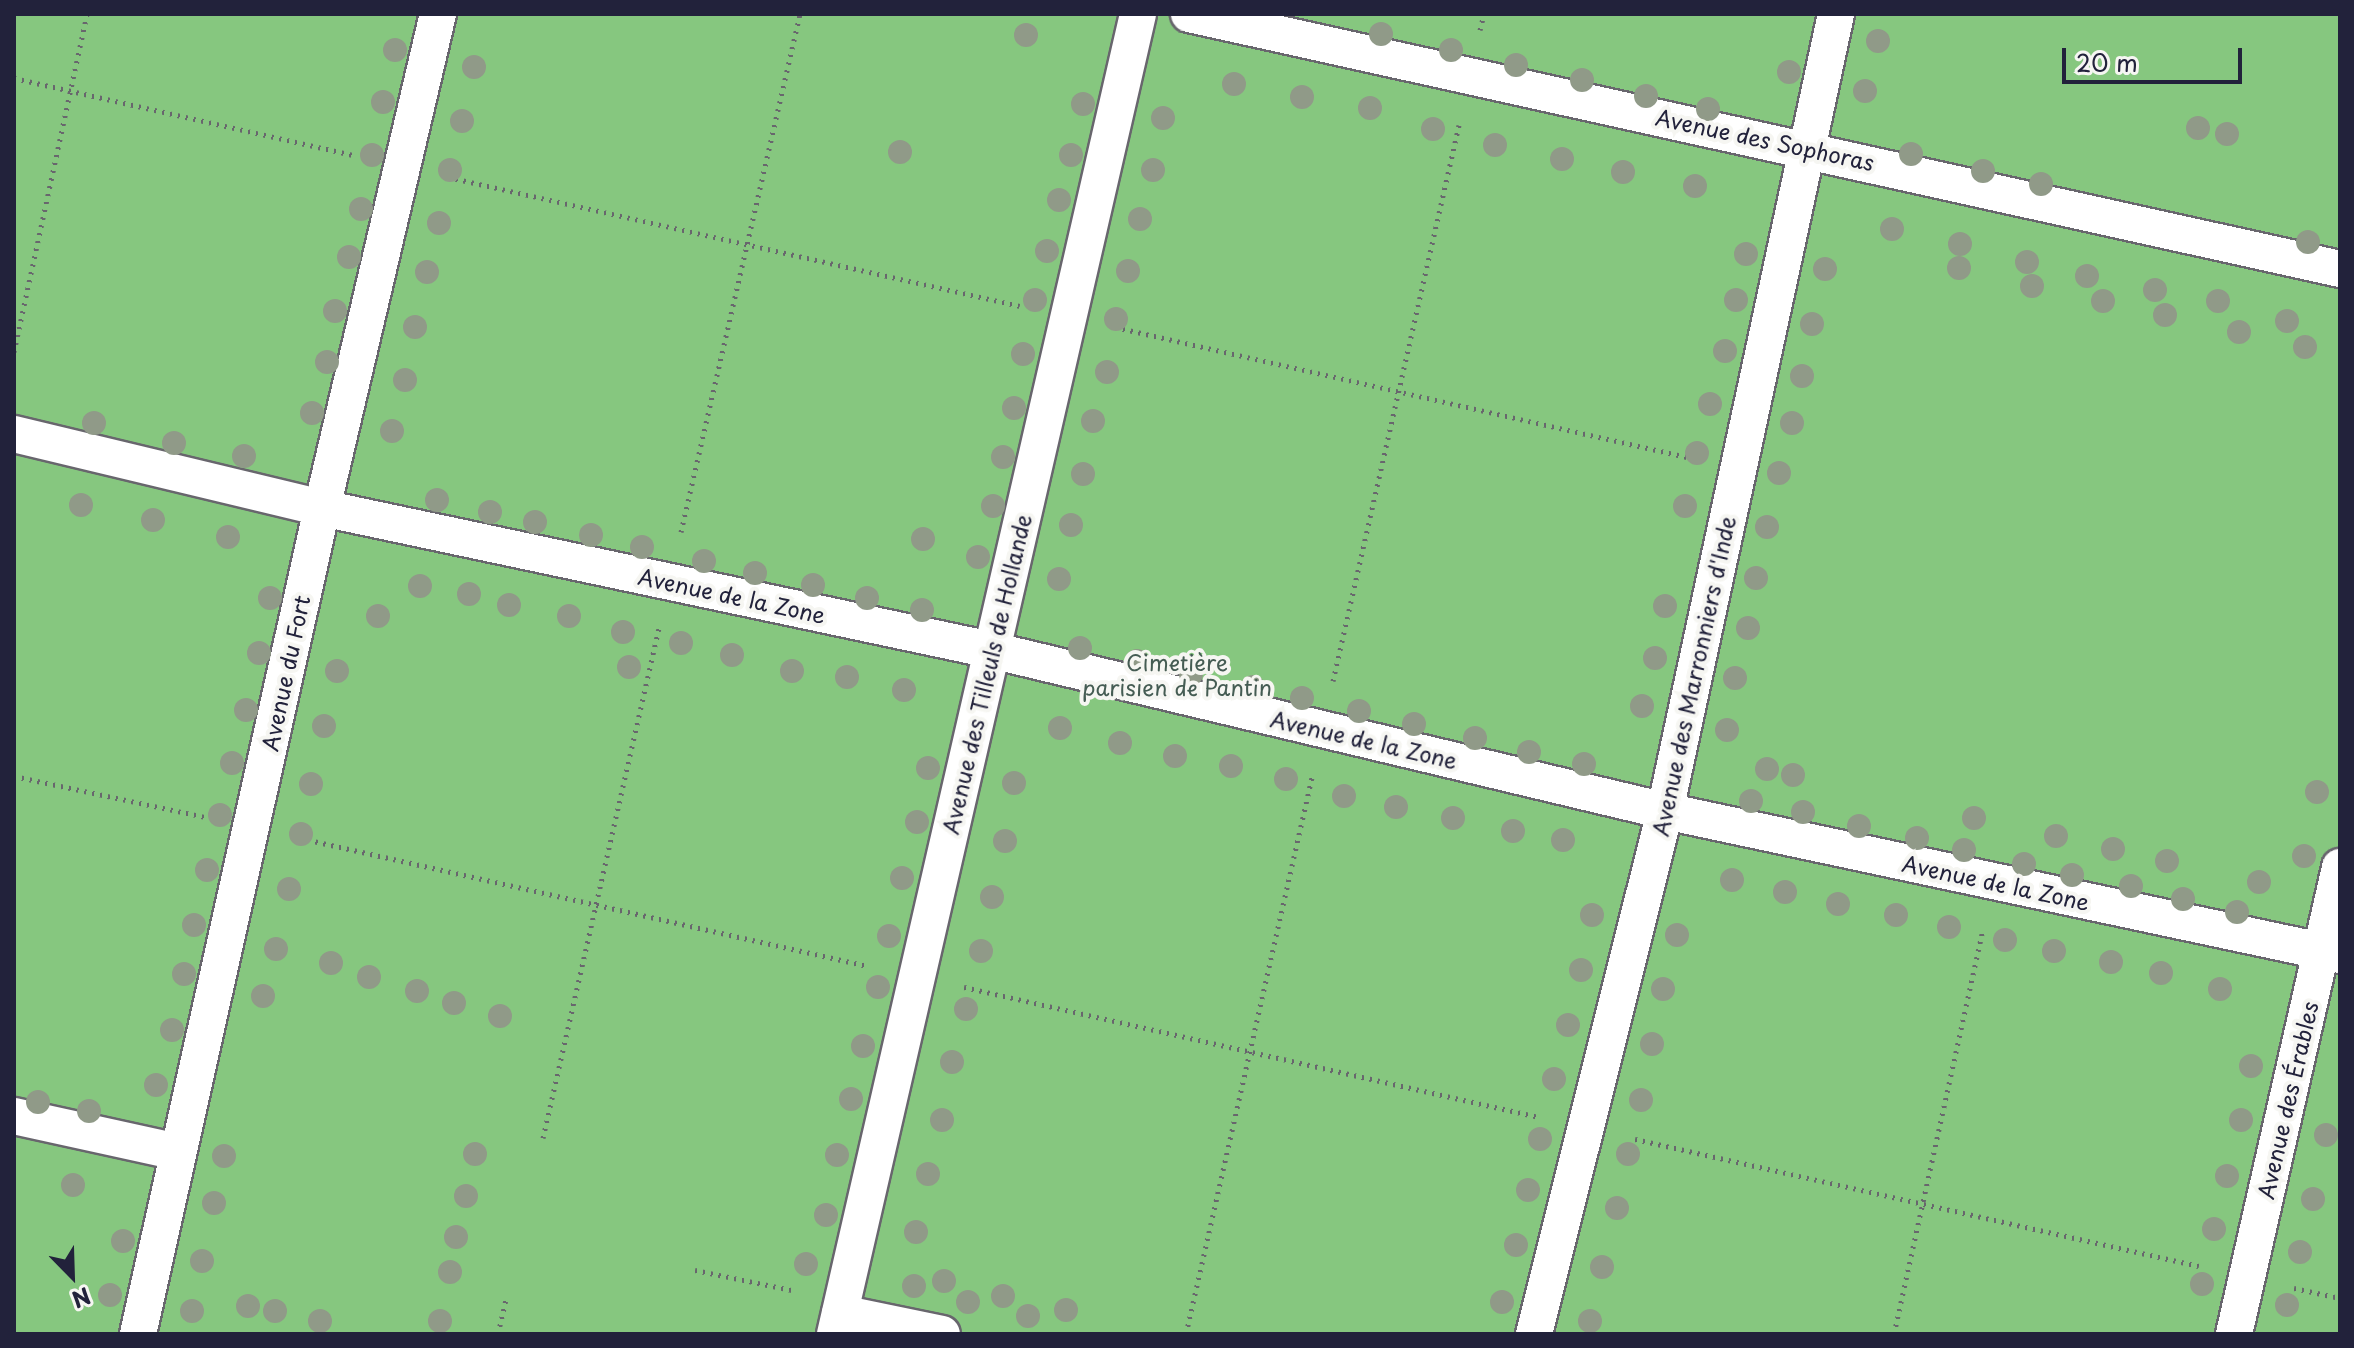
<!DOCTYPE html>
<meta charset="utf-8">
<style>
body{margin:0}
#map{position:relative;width:2354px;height:1348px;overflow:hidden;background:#ebe5c9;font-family:"Playpen Sans",sans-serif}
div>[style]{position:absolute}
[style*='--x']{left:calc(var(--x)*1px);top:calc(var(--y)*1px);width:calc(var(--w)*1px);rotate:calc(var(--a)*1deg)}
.green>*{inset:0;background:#86c77f;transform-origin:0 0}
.path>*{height:5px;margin-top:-2.5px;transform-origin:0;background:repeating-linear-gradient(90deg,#68666d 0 2px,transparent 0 8px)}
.roads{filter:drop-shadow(2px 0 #68666d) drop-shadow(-2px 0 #68666d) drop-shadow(0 2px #68666d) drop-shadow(0 -2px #68666d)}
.lane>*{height:36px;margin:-18px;padding:0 18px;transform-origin:18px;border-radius:18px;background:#fff}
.trees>*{width:24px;height:24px;margin:-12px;border-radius:50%;background:#909a88}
span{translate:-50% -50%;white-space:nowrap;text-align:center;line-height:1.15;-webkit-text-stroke:8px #f6f6f2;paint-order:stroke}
.street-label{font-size:22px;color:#22223b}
.park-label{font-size:22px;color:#455c53}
.frame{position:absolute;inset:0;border:16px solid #22223b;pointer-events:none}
.north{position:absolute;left:32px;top:1236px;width:80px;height:80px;-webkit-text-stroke:6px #f6f6f2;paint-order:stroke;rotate:157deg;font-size:22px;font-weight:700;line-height:32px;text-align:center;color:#22223b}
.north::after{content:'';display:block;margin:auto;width:28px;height:36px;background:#22223b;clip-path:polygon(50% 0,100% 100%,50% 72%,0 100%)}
.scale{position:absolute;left:2062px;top:48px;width:180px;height:36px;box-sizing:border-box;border:4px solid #22223b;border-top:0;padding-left:10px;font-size:24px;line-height:28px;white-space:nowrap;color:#22223b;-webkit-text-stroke:6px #f6f6f2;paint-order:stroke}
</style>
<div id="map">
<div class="green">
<i style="left:14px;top:14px;width:2326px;height:1320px"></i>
</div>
<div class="path">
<i style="--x:1480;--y:30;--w:16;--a:-76"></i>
<i style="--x:14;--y:78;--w:351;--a:12.8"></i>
<i style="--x:448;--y:177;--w:586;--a:12.71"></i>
<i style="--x:1115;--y:327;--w:591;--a:12.81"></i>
<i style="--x:14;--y:352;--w:346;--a:-77.8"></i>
<i style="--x:681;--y:532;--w:531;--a:-77.06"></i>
<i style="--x:1333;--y:681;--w:570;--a:-77.23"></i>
<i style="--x:14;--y:776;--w:195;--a:12.1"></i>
<i style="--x:300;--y:838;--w:582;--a:12.7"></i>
<i style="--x:964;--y:987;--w:590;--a:12.74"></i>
<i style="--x:543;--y:1138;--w:523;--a:-77.19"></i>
<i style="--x:1635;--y:1139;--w:578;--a:12.69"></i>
<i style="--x:695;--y:1270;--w:103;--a:11.7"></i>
<i style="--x:2294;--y:1288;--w:47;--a:12.3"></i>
<i style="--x:498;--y:1334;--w:39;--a:-77"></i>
<i style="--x:1186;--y:1334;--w:571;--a:-77.25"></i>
<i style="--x:1894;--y:1334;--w:415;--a:-77.6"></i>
</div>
<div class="roads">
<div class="lane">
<i style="--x:1189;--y:14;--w:1179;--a:12.49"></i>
<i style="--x:14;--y:434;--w:317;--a:13.5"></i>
<i style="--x:322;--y:508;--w:684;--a:11.98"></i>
<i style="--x:991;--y:650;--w:693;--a:13.43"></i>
<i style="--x:1665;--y:811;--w:690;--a:12.04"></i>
<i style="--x:14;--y:1116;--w:168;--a:12.4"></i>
<i style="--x:840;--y:1313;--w:104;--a:11.6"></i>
<i style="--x:138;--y:1334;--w:846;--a:-77.44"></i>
<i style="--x:322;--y:508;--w:507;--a:-76.79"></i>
<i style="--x:835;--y:1334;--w:1354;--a:-77.07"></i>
<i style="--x:1534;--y:1334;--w:539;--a:-75.94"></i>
<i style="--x:1665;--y:811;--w:815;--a:-77.89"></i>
<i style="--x:2234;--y:1334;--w:479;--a:-77.2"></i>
</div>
</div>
<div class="trees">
<i style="left:1381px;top:34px"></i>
<i style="left:1026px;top:35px"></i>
<i style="left:1878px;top:41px"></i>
<i style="left:395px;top:50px"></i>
<i style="left:1451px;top:50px"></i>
<i style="left:1516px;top:65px"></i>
<i style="left:474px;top:67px"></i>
<i style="left:1789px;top:72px"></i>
<i style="left:1582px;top:80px"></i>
<i style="left:1234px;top:84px"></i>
<i style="left:1865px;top:91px"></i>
<i style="left:1646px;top:96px"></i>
<i style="left:1302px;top:97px"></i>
<i style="left:383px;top:102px"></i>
<i style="left:1083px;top:104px"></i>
<i style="left:1370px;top:108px"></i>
<i style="left:1708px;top:109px"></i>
<i style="left:1163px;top:118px"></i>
<i style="left:462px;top:121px"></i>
<i style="left:2198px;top:128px"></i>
<i style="left:1433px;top:129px"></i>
<i style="left:2227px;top:134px"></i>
<i style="left:1495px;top:145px"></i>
<i style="left:900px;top:152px"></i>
<i style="left:1911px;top:154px"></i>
<i style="left:372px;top:155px"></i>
<i style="left:1071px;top:155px"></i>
<i style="left:1562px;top:159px"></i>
<i style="left:450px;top:170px"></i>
<i style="left:1153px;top:170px"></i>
<i style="left:1983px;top:171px"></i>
<i style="left:1623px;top:172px"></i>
<i style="left:2041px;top:184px"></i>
<i style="left:1695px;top:186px"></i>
<i style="left:1059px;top:200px"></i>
<i style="left:361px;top:209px"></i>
<i style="left:1140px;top:219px"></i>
<i style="left:439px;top:223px"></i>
<i style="left:1892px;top:229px"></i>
<i style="left:2308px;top:242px"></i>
<i style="left:1960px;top:244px"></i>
<i style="left:1047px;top:251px"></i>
<i style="left:1746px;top:254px"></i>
<i style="left:349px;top:257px"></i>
<i style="left:2027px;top:262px"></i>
<i style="left:1959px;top:268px"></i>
<i style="left:1825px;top:269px"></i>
<i style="left:1128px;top:271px"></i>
<i style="left:427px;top:272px"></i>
<i style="left:2087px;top:276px"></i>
<i style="left:2032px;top:286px"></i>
<i style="left:2155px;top:290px"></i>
<i style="left:1035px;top:300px"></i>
<i style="left:1736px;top:300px"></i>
<i style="left:2103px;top:301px"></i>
<i style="left:2218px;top:301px"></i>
<i style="left:335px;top:311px"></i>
<i style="left:2165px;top:315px"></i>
<i style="left:1116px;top:319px"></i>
<i style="left:2287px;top:321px"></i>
<i style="left:1812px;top:324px"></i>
<i style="left:415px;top:327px"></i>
<i style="left:2239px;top:332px"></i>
<i style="left:2305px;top:347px"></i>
<i style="left:1725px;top:351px"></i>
<i style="left:1023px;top:354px"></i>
<i style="left:327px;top:362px"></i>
<i style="left:1107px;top:372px"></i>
<i style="left:1802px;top:376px"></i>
<i style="left:405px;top:380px"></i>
<i style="left:1710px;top:404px"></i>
<i style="left:1014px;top:408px"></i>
<i style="left:312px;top:413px"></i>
<i style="left:1093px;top:421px"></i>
<i style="left:94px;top:423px"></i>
<i style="left:1792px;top:423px"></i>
<i style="left:392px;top:431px"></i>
<i style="left:174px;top:443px"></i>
<i style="left:1697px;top:453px"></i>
<i style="left:244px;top:456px"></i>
<i style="left:1003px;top:457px"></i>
<i style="left:1779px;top:473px"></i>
<i style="left:1083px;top:474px"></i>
<i style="left:437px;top:500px"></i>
<i style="left:81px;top:505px"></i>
<i style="left:993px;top:506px"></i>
<i style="left:1685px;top:506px"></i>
<i style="left:490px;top:512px"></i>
<i style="left:153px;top:520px"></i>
<i style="left:535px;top:522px"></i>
<i style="left:1071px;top:525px"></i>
<i style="left:1767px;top:527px"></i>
<i style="left:591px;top:535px"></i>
<i style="left:228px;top:537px"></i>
<i style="left:923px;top:539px"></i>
<i style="left:642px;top:547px"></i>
<i style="left:978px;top:557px"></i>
<i style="left:704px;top:561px"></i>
<i style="left:755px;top:573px"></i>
<i style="left:1756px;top:578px"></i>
<i style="left:1059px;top:579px"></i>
<i style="left:813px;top:585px"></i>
<i style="left:420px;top:586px"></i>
<i style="left:469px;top:594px"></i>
<i style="left:270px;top:598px"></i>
<i style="left:867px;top:598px"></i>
<i style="left:509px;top:605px"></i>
<i style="left:1665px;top:606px"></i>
<i style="left:922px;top:610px"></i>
<i style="left:378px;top:616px"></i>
<i style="left:569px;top:616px"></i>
<i style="left:1748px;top:628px"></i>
<i style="left:623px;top:632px"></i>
<i style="left:681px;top:643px"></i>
<i style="left:1080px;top:648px"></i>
<i style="left:259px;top:653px"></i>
<i style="left:732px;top:655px"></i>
<i style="left:1655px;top:658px"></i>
<i style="left:1137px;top:661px"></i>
<i style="left:629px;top:667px"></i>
<i style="left:337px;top:671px"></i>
<i style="left:792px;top:671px"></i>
<i style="left:1191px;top:674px"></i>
<i style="left:847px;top:677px"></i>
<i style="left:1735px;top:678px"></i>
<i style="left:1253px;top:687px"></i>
<i style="left:904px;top:690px"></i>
<i style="left:1302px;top:698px"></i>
<i style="left:1642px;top:706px"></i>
<i style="left:246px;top:710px"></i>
<i style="left:1359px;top:711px"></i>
<i style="left:1414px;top:724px"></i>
<i style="left:324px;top:726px"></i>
<i style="left:1060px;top:728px"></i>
<i style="left:1727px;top:730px"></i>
<i style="left:1475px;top:738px"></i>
<i style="left:1120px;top:743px"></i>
<i style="left:1529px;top:752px"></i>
<i style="left:1175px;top:756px"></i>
<i style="left:232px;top:763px"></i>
<i style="left:1584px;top:764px"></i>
<i style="left:1231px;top:766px"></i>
<i style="left:928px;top:768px"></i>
<i style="left:1767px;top:769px"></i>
<i style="left:1793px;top:775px"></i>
<i style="left:1286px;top:779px"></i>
<i style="left:1014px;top:783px"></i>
<i style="left:311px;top:784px"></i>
<i style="left:2317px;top:792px"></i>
<i style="left:1344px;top:796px"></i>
<i style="left:1751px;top:801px"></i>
<i style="left:1396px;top:807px"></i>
<i style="left:1803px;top:812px"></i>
<i style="left:220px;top:815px"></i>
<i style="left:1453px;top:818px"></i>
<i style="left:1974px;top:818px"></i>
<i style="left:917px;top:822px"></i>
<i style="left:1859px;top:826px"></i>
<i style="left:1513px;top:831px"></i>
<i style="left:301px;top:834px"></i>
<i style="left:2056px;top:836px"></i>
<i style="left:1917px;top:838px"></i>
<i style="left:1563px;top:840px"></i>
<i style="left:1005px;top:841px"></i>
<i style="left:2113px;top:849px"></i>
<i style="left:1964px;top:850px"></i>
<i style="left:2304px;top:856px"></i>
<i style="left:2167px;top:861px"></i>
<i style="left:2024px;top:864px"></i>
<i style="left:207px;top:870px"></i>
<i style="left:2072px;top:875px"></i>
<i style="left:902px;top:878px"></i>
<i style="left:1732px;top:880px"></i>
<i style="left:2259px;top:882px"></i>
<i style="left:2131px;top:886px"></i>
<i style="left:289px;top:889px"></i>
<i style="left:1785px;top:892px"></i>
<i style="left:992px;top:897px"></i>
<i style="left:2183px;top:899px"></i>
<i style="left:1838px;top:904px"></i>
<i style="left:2237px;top:912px"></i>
<i style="left:1592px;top:915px"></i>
<i style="left:1896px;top:915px"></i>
<i style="left:194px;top:925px"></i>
<i style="left:1949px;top:927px"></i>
<i style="left:1677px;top:935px"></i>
<i style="left:889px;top:936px"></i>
<i style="left:2005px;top:940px"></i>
<i style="left:276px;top:949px"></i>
<i style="left:981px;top:951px"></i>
<i style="left:2054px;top:951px"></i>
<i style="left:2111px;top:962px"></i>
<i style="left:331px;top:963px"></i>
<i style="left:1581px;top:970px"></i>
<i style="left:2161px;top:973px"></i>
<i style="left:184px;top:974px"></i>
<i style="left:369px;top:977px"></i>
<i style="left:878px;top:987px"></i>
<i style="left:1663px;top:989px"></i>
<i style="left:2220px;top:989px"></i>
<i style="left:417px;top:991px"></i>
<i style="left:263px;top:996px"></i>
<i style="left:454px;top:1003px"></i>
<i style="left:966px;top:1009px"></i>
<i style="left:500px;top:1016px"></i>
<i style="left:1568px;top:1025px"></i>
<i style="left:172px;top:1030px"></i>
<i style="left:1652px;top:1044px"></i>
<i style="left:863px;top:1046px"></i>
<i style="left:952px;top:1062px"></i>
<i style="left:2251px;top:1066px"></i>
<i style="left:1554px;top:1079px"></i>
<i style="left:156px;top:1085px"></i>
<i style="left:851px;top:1099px"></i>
<i style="left:1641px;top:1100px"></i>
<i style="left:38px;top:1102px"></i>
<i style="left:89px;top:1111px"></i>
<i style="left:942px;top:1120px"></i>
<i style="left:2241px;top:1120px"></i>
<i style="left:2326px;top:1135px"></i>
<i style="left:1540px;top:1139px"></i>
<i style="left:475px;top:1154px"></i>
<i style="left:1628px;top:1154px"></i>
<i style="left:837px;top:1155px"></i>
<i style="left:224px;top:1156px"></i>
<i style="left:928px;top:1174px"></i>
<i style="left:2227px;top:1176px"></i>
<i style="left:73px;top:1185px"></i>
<i style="left:1528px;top:1190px"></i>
<i style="left:466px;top:1196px"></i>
<i style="left:2313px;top:1199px"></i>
<i style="left:214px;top:1203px"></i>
<i style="left:1617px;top:1208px"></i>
<i style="left:826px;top:1215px"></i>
<i style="left:2214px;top:1229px"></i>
<i style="left:916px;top:1232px"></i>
<i style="left:456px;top:1237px"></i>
<i style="left:123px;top:1241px"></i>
<i style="left:1516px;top:1245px"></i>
<i style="left:2300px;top:1252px"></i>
<i style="left:202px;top:1261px"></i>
<i style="left:806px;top:1264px"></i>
<i style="left:1602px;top:1267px"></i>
<i style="left:450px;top:1272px"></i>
<i style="left:944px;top:1281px"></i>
<i style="left:2202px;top:1284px"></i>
<i style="left:914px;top:1286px"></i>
<i style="left:110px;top:1295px"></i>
<i style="left:1003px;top:1296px"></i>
<i style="left:968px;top:1302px"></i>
<i style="left:1502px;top:1302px"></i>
<i style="left:2287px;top:1305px"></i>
<i style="left:248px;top:1306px"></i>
<i style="left:1066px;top:1310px"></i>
<i style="left:192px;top:1311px"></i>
<i style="left:275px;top:1311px"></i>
<i style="left:1028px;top:1316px"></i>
<i style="left:320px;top:1321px"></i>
<i style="left:440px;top:1321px"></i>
<i style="left:1590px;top:1321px"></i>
</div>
<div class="street-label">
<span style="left:1765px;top:139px;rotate:12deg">Avenue des Sophoras</span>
<span style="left:732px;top:595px;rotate:12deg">Avenue de la Zone</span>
<span style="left:285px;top:673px;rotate:-78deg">Avenue du Fort</span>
<span style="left:986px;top:674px;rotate:-77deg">Avenue des Tilleuls de Hollande</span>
<span style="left:1693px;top:676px;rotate:-78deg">Avenue des Marronniers d'Inde</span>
<span style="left:1364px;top:739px;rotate:13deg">Avenue de la Zone</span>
<span style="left:1996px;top:882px;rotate:12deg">Avenue de la Zone</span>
<span style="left:2287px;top:1100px;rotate:-77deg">Avenue des Érables</span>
</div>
<div class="park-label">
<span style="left:1177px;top:674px">Cimetière<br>parisien de Pantin</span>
</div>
<div class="frame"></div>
<div class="north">N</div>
<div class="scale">20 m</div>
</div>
